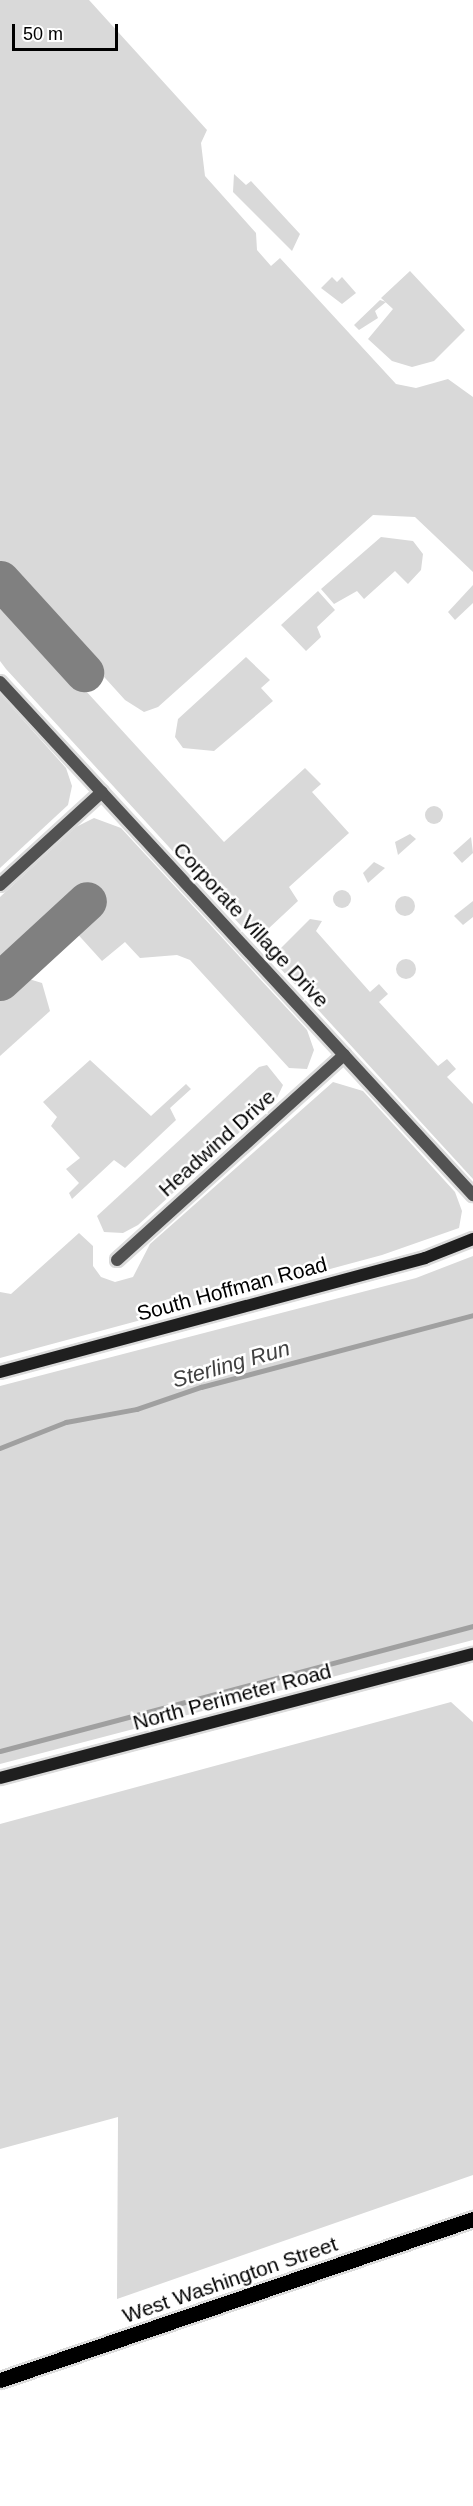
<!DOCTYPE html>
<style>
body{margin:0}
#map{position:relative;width:473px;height:2506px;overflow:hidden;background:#fff;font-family:Helvetica,sans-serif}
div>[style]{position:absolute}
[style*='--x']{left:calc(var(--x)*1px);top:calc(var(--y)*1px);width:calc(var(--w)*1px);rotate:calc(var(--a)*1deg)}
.green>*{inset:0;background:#d9d9d9}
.round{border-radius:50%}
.stream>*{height:4.5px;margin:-2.25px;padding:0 2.25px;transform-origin:2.25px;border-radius:2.25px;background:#a0a0a0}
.taxiway>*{height:39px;margin:-19.5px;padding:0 19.5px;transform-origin:19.5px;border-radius:19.5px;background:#808080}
.roads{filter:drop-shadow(2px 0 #dbdbdb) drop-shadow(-2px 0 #dbdbdb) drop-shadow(0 2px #dbdbdb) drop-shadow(0 -2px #dbdbdb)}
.street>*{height:12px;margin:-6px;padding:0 6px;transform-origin:6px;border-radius:6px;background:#525252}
.secondary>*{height:12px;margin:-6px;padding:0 6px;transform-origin:6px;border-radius:6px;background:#1f1f1f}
.primary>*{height:15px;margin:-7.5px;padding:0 7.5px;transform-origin:7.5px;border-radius:7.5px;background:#000}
span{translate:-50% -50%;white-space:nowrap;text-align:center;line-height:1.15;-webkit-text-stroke:5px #fff;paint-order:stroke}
.street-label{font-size:21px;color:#000}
.water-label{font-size:22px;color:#414141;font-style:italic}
.scale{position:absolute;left:12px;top:24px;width:106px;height:27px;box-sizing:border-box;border:3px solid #000;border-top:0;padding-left:8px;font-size:18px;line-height:21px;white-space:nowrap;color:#000;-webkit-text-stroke:4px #fff;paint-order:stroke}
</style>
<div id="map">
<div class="green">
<i style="clip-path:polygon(0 0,89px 0,207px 130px,201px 143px,205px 176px,256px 233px,257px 250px,271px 266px,280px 258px,396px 384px,416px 388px,448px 379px,473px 397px,473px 572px,415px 517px,373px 515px,158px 707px,144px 712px,125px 700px,0 562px)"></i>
<i style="clip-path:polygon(234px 174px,246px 185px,251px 181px,300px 234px,292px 251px,233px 192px)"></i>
<i style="clip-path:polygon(410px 271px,465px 330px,434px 361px,412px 367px,392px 361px,368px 339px,393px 309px,381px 298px)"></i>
<i style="clip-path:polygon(332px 277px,337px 282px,342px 277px,356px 293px,342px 304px,321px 288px)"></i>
<i style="clip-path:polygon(380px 300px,386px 302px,375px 311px,378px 318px,359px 330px,354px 325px)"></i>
<i style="clip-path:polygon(381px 537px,413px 541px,423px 554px,421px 570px,408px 584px,395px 571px,364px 599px,357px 591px,334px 604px,321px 589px)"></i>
<i style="clip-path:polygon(473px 585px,473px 603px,455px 620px,448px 612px)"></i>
<i style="clip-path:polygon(318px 591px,335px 610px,317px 627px,321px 637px,306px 651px,281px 625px)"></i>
<i style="clip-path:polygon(0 597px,224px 842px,305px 768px,321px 784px,312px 792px,349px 833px,289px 887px,298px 901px,268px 929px,255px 933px,244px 929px,6px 669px,0 661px)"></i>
<i style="clip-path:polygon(246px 657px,270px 680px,261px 688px,273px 701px,214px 751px,183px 748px,175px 737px,178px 719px)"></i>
<i style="clip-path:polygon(0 694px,66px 768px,72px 786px,68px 805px,0 868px)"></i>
<i class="round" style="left:425px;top:806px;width:18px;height:18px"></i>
<i style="clip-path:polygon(94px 818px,121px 828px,307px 1030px,314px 1050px,307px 1069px,289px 1068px,190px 960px,177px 955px,140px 958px,125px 942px,102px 961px,73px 929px,97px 908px,82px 890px,0 965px,0 897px,76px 827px)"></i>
<i style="clip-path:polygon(410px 834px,416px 839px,398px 855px,395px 842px)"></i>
<i style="clip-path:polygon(471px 837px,473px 853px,462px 863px,453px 853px)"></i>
<i style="clip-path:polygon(374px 862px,385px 868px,368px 883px,363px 873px)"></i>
<i class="round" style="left:333px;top:890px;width:18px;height:18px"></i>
<i class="round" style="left:395px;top:896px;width:20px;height:20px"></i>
<i style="clip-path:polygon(473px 901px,473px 917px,463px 925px,454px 916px)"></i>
<i style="clip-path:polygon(310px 919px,322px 921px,316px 931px,370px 992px,379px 984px,388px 994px,379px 1002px,438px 1066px,447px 1059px,456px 1069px,447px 1077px,473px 1104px,473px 1179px,279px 967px,279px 950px)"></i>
<i class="round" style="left:396px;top:959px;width:20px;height:20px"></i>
<i style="clip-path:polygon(19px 976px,42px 983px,50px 1011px,0 1056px,0 993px)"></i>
<i style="clip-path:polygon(90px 1060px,151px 1116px,186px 1084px,191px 1089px,170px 1108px,176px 1120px,125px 1168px,114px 1160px,72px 1199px,69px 1193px,79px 1183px,66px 1169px,80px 1158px,51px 1126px,57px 1117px,43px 1102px)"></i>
<i style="clip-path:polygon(267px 1065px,283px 1085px,277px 1098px,138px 1225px,123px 1233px,104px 1232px,97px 1216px,259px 1067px)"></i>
<i style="clip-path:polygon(333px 1082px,363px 1091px,455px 1192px,462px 1211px,459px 1228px,382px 1255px,0 1358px,0 1292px,11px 1294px,79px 1233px,93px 1246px,93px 1266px,101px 1277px,115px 1282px,133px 1277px,150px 1244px)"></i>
<i style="clip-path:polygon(473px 1256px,473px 1640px,0 1764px,0 1386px,416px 1278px)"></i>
<i style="clip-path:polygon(451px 1702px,473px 1722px,473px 2175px,117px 2299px,118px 2117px,0 2149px,0 1824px)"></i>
</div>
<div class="stream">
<i style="--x:0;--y:1448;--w:71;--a:-21.5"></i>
<i style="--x:66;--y:1422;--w:72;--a:-10.4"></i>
<i style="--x:137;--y:1409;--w:68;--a:-19"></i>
<i style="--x:201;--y:1387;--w:281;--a:-14.8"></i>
<i style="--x:0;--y:1751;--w:489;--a:-14.8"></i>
</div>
<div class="taxiway">
<i style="--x:0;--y:580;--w:125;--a:47.6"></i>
<i style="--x:0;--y:981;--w:118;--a:-42.6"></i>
</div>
<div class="roads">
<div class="street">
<i style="--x:0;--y:682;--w:698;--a:47.32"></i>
<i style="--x:0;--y:885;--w:138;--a:-42.4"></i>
<i style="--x:117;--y:1260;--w:306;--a:-42.1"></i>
</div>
<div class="secondary">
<i style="--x:0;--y:1372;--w:440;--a:-15"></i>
<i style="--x:425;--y:1258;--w:52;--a:-21.6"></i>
<i style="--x:0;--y:1778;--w:489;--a:-14.7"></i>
</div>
<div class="primary">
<i style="--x:0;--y:2380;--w:500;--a:-18.8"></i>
</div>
</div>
<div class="street-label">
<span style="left:251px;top:925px;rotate:47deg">Corporate Village Drive</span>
<span style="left:217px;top:1143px;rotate:-42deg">Headwind Drive</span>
<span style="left:232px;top:1289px;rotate:-15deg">South Hoffman Road</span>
<span style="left:232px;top:1697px;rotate:-15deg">North Perimeter Road</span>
<span style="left:230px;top:2280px;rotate:-19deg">West Washington Street</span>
</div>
<div class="water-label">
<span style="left:231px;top:1364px;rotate:-16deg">Sterling Run</span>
</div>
<div class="scale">50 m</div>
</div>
